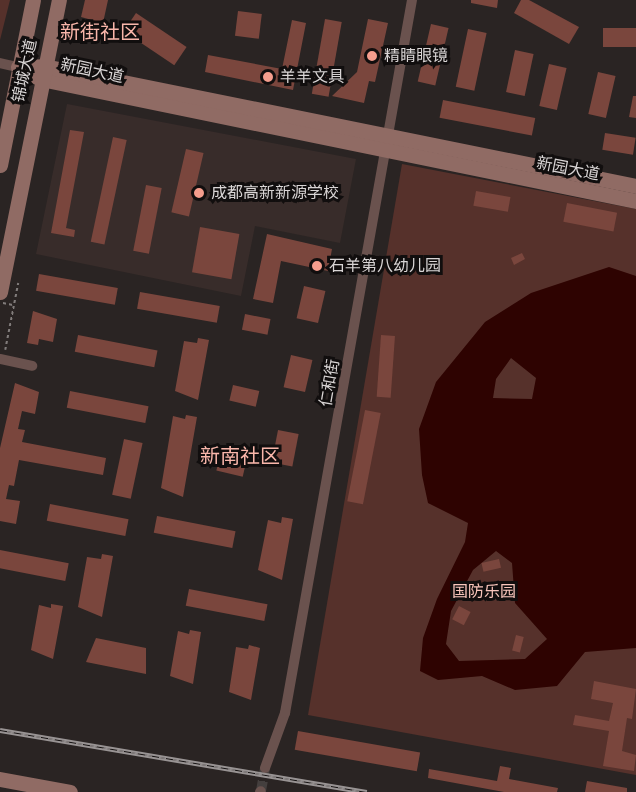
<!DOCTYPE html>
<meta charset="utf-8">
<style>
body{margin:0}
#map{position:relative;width:636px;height:792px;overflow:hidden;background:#2a2423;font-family:Karla,"Noto Sans SC",sans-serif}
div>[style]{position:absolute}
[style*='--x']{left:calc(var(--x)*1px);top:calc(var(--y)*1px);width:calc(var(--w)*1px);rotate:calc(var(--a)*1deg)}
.built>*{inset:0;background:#382c2a}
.green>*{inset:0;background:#56312b}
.water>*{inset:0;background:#2e0301}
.building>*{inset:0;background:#7a463d;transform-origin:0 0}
.street-tunnel>*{height:10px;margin-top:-5px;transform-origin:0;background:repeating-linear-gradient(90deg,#443f3e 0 10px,transparent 0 15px)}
.path>*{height:1.5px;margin-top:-0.75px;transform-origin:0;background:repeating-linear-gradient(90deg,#817c7b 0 3px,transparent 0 6px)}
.street>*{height:10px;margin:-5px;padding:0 5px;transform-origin:5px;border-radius:5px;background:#6a524e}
.secondary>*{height:15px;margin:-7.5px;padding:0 7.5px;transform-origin:7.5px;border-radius:7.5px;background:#906b64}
.rail>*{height:4.5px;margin-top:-2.25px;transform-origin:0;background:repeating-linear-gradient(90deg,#110e0e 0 7px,#989393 0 14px);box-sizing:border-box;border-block:2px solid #989393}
.dots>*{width:16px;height:16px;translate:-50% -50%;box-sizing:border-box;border:3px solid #110e0e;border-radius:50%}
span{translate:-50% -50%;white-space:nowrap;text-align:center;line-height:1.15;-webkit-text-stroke:6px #110e0e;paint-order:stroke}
.poi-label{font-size:16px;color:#d9d5d5}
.left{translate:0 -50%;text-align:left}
.street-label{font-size:16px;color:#d9d5d5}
.park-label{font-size:16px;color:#f9c5bb}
.quarter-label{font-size:20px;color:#f9b6aa}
</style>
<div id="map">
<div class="built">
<i style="clip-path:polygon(67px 104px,356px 159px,340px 243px,255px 226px,241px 296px,36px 254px)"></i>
</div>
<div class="green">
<i style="clip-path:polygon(0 0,10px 0,0 40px)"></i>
<i style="clip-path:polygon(402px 164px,636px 209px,636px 775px,308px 715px)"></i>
</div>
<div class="water">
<i style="clip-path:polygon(evenodd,609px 267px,636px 276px,636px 648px,585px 652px,557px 686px,515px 690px,482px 676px,438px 680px,420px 671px,423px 638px,437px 599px,465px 542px,468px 523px,428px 503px,422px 475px,419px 429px,436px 382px,485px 322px,531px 293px,609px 267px,511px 358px,536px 378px,532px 399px,493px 398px,496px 379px,511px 358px,609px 267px,496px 551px,512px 563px,515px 603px,547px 639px,525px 659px,459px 661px,446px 644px,451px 611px,473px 570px,496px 551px)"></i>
</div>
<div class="building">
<i style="clip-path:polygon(85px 0,108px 0,103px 23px,81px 17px)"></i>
<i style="clip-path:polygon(471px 0,498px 0,497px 8px,471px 3px)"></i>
<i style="clip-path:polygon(521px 0,529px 0,579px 27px,569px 44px,514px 13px)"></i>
<i style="left:238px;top:11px;width:24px;height:25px;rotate:7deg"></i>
<i style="left:136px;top:13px;width:61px;height:22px;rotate:34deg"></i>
<i style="left:325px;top:19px;width:17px;height:76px;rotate:10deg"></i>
<i style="clip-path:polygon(368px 19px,388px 23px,375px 82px,369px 81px,364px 103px,332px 96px,357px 72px)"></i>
<i style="clip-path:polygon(292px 20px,306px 23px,293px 90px,205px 72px,208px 55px,282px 69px)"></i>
<i style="left:431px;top:24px;width:18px;height:59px;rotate:13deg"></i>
<i style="left:636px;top:28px;width:19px;height:33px;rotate:90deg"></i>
<i style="left:468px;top:29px;width:19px;height:59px;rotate:12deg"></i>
<i style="left:515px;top:50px;width:19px;height:43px;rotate:12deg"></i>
<i style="left:549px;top:64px;width:18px;height:43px;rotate:13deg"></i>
<i style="left:598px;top:72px;width:18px;height:43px;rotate:13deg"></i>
<i style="clip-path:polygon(633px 96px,636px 96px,636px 118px,629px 117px)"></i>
<i style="left:443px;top:100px;width:94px;height:18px;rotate:11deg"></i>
<i style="clip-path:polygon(70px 130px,84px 132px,66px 228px,75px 230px,74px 237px,51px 233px)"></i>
<i style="left:605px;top:133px;width:31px;height:17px;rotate:9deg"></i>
<i style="left:113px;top:137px;width:14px;height:107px;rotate:12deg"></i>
<i style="left:186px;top:149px;width:18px;height:65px;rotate:13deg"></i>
<i style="left:146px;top:185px;width:16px;height:67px;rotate:11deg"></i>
<i style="left:476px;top:191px;width:35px;height:15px;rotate:10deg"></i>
<i style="left:567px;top:203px;width:51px;height:19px;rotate:11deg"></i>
<i style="left:200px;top:227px;width:40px;height:46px;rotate:10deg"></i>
<i style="clip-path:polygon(267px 234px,332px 249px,328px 271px,281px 261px,273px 303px,253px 299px)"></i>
<i style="clip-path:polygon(522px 253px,525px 259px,514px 265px,511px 258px)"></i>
<i style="left:39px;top:274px;width:80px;height:17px;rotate:10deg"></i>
<i style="left:304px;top:286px;width:22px;height:33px;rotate:13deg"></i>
<i style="left:140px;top:292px;width:81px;height:17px;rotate:10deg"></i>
<i style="clip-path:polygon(33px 311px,57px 319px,53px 342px,39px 339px,38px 345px,27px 343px)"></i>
<i style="left:245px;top:314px;width:26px;height:16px;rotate:11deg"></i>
<i style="left:78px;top:335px;width:81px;height:17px;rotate:11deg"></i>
<i style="left:381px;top:335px;width:14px;height:62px;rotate:4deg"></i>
<i style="clip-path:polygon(198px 338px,209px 340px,198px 400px,175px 391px,184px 341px,197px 343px)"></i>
<i style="left:291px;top:355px;width:22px;height:33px;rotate:13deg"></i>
<i style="clip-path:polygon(15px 383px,39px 392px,35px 414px,22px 411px,18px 429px,25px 430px,22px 442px,106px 458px,103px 475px,19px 460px,14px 486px,9px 485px,6px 499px,20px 501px,16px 524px,0 521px,0 448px)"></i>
<i style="left:233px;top:385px;width:27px;height:16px;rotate:13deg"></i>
<i style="left:70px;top:391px;width:80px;height:17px;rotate:11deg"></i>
<i style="left:365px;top:410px;width:16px;height:93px;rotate:11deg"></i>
<i style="clip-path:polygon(186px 415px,197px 417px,183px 497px,161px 488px,173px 416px,185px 419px)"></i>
<i style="left:278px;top:430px;width:21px;height:33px;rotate:11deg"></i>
<i style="left:124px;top:439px;width:19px;height:57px;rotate:12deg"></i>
<i style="left:220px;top:455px;width:27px;height:16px;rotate:13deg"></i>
<i style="left:50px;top:504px;width:80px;height:17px;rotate:11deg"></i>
<i style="left:157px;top:516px;width:80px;height:17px;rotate:11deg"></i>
<i style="clip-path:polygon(282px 517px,293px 519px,282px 580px,258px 570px,268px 520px,281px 523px)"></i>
<i style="left:0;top:550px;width:70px;height:18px;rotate:11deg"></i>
<i style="clip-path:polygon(102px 554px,113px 556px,102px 617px,78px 607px,87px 557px,101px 559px)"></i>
<i style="left:499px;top:559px;width:9px;height:18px;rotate:77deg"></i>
<i style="left:484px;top:586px;width:23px;height:12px"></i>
<i style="left:189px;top:589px;width:80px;height:17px;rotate:11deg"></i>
<i style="clip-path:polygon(51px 604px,63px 606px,53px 659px,31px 650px,39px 605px,51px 608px)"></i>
<i style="left:459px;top:606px;width:13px;height:15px;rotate:27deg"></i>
<i style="clip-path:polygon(190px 630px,201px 632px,193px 684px,170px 676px,178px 631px,189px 634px)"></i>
<i style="left:516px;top:635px;width:8px;height:16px;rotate:14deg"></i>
<i style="clip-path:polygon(96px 638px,146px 648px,146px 674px,86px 662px)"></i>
<i style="clip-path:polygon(249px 645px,260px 648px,251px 700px,229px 692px,236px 647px,248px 649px)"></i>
<i style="clip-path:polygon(594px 681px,636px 689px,632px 719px,627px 718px,622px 751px,636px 755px,634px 771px,603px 766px,609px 731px,573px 725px,575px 715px,609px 721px,613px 703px,591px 699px)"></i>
<i style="left:298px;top:731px;width:124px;height:19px;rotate:10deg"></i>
<i style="clip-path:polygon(500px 766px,511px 768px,509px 779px,558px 788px,557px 792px,504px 792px,428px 778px,429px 769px,497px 781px)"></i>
<i style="clip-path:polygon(587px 781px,627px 788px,627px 792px,585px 792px)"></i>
</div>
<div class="street-tunnel">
<i style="--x:261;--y:791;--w:23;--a:-80"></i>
</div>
<div class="path">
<i style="--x:3;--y:303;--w:10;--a:11"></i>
<i style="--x:5;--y:350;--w:68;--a:-79"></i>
</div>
<div class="street">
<i style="--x:0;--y:63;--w:18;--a:13"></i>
<i style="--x:0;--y:359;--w:33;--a:12"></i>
<i style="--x:265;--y:768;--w:59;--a:-70"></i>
<i style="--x:285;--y:713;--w:724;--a:-79.9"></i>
<i style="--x:260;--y:792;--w:1;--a:-45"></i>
</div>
<div class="secondary">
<i style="--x:18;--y:67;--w:26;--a:28"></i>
<i style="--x:41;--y:79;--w:607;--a:11.59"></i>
<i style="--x:21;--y:67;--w:23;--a:-2"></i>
<i style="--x:44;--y:66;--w:604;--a:11.46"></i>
<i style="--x:0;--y:165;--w:168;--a:-78.7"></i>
<i style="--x:0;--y:292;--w:298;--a:-78.6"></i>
<i style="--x:0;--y:779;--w:71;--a:10.5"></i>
</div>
<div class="rail">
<i style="--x:0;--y:730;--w:372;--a:9.6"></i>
</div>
<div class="dots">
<i style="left:372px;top:56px;background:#f59d8d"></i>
<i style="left:268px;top:77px;background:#f59d8d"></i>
<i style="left:199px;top:193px;background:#f59d8d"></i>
<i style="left:317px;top:266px;background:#f59d8d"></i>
</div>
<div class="poi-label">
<span class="left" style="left:384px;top:56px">精睛眼镜</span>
<span class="left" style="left:280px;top:77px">羊羊文具</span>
<span class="left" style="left:211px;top:193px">成都高新新源学校</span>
<span class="left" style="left:329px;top:266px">石羊第八幼儿园</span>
</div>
<div class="street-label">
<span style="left:25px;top:71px;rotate:-78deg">锦城大道</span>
<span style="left:92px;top:71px;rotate:12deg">新园大道</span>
<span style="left:568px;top:169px;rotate:11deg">新园大道</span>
<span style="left:330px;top:383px;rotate:-80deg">仁和街</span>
</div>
<div class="park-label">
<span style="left:484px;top:592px">国防乐园</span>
</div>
<div class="quarter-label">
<span style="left:100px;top:32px">新街社区</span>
<span style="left:240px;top:456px">新南社区</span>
</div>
</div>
